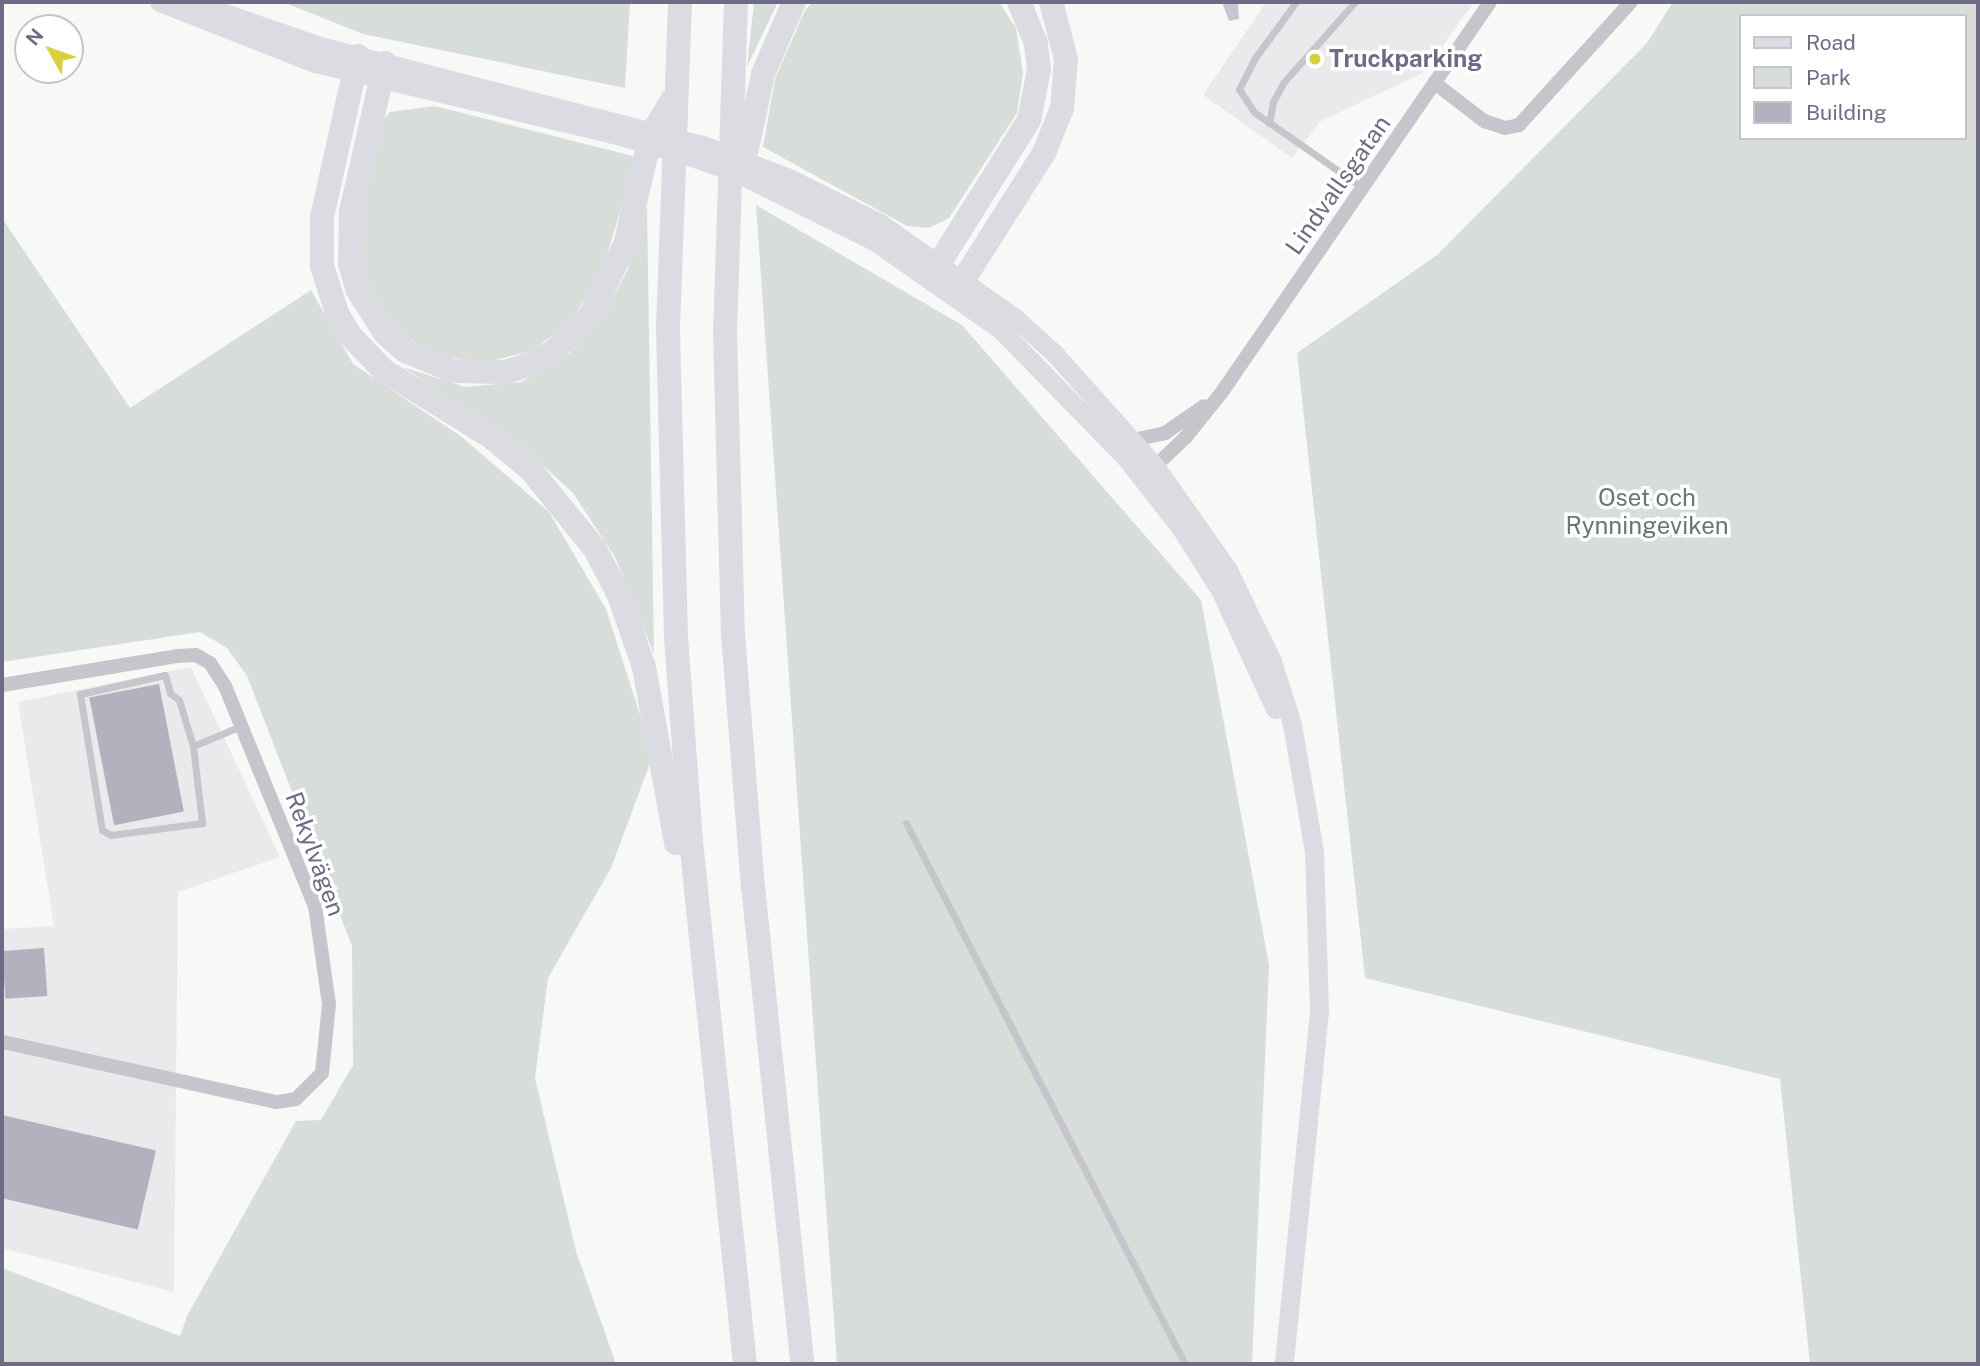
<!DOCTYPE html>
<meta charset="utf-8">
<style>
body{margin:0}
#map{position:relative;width:1980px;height:1366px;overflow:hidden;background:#f8f9f7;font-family:"Public Sans",sans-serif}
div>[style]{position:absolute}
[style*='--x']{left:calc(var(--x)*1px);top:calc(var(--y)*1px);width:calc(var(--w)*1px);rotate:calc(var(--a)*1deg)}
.built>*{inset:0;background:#e9eaeb}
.green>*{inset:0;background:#d7deda}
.water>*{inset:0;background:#c6c6d1}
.building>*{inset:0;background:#b2b1bd;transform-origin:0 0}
.lane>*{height:7px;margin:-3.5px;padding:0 3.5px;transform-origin:3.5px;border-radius:3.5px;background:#c6c5cc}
.street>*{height:14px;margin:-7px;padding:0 7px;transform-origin:7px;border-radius:7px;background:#c6c5cc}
.secondary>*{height:19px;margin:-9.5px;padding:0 9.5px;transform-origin:9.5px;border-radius:9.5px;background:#dcdbe2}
.highway>*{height:24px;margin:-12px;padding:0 12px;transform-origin:12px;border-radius:12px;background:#dcdbe2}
.dots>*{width:19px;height:19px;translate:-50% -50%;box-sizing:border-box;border:4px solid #fff;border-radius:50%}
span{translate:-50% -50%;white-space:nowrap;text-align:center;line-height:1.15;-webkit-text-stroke:7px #fff;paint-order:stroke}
.poi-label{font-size:24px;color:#6f6b86;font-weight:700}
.left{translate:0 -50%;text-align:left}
.street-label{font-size:24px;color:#6f6b86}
.park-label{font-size:24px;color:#65796f}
.frame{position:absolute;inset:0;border:4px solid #6f6b86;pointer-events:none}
.legend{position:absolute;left:1739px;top:14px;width:228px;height:126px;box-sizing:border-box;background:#fff;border:2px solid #c5c4cf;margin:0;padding:9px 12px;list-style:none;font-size:21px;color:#6f6b86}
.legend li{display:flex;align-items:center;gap:14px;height:35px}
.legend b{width:35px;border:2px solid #c5c4cf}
.north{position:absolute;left:14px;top:14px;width:70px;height:70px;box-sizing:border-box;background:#fff;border:2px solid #c5c4cf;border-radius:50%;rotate:310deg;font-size:19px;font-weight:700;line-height:28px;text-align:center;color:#6f6b86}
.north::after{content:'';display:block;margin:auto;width:24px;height:32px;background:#d8d139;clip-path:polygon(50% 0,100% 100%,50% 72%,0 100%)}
</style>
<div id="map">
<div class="built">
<i style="clip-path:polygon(1266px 2px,1474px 2px,1423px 73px,1321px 121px,1292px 158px,1203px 95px)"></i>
<i style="clip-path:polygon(191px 667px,280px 857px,178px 892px,174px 1292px,2px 1248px,2px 929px,54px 926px,18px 702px)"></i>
</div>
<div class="green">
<i style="clip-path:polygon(283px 2px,630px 2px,625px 88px,363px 34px)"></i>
<i style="clip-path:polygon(754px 2px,778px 2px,747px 67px)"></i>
<i style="clip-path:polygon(813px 2px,999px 2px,1016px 28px,1023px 73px,1017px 113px,949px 218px,929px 228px,907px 226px,763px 147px,775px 79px,805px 10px)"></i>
<i style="clip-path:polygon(evenodd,1673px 2px,1978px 2px,1978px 1364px,1810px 1364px,1780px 1079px,1365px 978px,1297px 353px,1437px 255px,1647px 43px,1673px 2px,1740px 16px,1964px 16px,1964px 138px,1740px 138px,1740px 16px)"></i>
<i style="clip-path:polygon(435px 106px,637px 157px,601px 274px,571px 321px,532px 351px,486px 362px,439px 356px,401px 334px,373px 299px,361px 262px,361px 225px,380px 124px,390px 112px)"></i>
<i style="clip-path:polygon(756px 205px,962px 325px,1201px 600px,1269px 965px,1252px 1364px,837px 1364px)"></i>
<i style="clip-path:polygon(647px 206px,654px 654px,615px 557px,573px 493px,525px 449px,403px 367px,465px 387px,521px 382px,569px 354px,604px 314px,628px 269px)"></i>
<i style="clip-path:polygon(2px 218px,130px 408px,311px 290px,353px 364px,462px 437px,549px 512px,606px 609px,653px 755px,611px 868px,548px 978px,535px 1078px,576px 1251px,616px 1364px,2px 1364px,2px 1268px,180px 1336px,188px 1314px,296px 1121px,321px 1120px,353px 1065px,352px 946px,247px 676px,227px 648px,200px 632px,2px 662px)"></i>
</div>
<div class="water">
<i style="clip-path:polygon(1222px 2px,1238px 2px,1239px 19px,1229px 21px)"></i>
</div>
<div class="building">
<i style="left:159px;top:684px;width:130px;height:71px;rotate:79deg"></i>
<i style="left:44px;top:948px;width:48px;height:42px;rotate:86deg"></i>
<i style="left:2px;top:1115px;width:158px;height:81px;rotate:13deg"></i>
</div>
<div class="lane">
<i style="--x:1296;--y:2;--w:69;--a:126.2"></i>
<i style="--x:1255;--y:58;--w:35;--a:117"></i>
<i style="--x:1239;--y:89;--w:27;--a:57"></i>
<i style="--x:1254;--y:112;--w:133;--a:34.9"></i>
<i style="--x:1269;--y:123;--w:21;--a:-79"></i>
<i style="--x:1273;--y:102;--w:21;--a:-62"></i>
<i style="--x:1283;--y:83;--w:108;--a:-48.4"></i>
<i style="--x:193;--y:746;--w:78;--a:83.3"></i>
<i style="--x:202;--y:823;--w:92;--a:172.5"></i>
<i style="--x:111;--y:835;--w:10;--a:-151"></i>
<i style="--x:102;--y:830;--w:138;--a:-99.2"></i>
<i style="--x:80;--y:694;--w:87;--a:-12.6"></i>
<i style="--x:165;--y:675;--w:19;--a:74"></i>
<i style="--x:170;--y:693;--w:11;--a:38"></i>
<i style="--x:179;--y:700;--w:48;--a:73.1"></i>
<i style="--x:193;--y:746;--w:52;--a:-22.6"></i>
<i style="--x:906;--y:823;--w:609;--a:62.72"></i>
</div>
<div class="street">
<i style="--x:1436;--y:84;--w:61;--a:37.6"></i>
<i style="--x:1484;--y:121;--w:22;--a:18"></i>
<i style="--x:1505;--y:128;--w:14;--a:-12"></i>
<i style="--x:1519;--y:125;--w:166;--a:-47.7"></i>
<i style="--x:1133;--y:440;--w:33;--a:-12"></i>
<i style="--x:1165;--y:433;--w:47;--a:-34.7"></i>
<i style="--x:1148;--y:473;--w:51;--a:-43.4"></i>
<i style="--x:1185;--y:438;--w:59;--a:-51.2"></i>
<i style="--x:1222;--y:392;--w:473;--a:-55.5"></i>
<i style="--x:2;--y:685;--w:177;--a:-9.4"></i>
<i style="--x:177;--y:656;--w:19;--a:-3"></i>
<i style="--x:196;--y:655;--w:16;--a:30"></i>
<i style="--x:210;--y:663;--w:27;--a:57"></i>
<i style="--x:225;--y:686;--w:238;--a:67.8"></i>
<i style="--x:315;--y:906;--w:99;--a:81.9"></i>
<i style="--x:329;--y:1004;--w:69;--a:95.8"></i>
<i style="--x:322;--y:1073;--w:37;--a:135"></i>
<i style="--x:296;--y:1099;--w:20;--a:171"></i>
<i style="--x:276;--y:1102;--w:280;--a:-167.6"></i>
</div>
<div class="secondary">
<i style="--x:159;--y:2;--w:168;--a:21.4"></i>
<i style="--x:315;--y:63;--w:306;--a:13.4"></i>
<i style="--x:613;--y:134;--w:89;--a:16.4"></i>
<i style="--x:698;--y:159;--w:44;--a:20.1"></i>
<i style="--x:739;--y:174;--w:151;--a:26.4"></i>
<i style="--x:874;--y:241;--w:155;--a:35"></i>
<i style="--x:1001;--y:330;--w:179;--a:45.7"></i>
<i style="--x:1126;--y:458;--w:88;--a:52"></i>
<i style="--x:1180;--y:527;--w:75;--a:57.6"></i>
<i style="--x:1220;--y:590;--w:131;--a:65.2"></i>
<i style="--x:193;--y:2;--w:134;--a:19.1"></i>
<i style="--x:320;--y:46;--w:396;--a:14.5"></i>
<i style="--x:703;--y:145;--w:92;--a:21"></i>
<i style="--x:789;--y:178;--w:102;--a:26.3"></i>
<i style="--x:880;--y:223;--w:162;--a:35"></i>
<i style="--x:1013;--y:316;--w:55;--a:42.1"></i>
<i style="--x:1054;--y:353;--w:152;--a:48.2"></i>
<i style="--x:1155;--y:466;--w:125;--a:54.8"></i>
<i style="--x:1227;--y:568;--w:103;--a:64.2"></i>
<i style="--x:1272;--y:661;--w:66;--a:72.4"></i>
<i style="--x:1292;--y:724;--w:129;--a:80.2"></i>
<i style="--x:1314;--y:851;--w:160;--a:88.2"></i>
<i style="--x:1319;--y:1011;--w:355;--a:95.7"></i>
</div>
<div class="highway">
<i style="--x:680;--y:2;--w:329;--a:92.1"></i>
<i style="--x:668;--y:331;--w:306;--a:88.5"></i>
<i style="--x:676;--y:637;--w:205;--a:85.8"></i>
<i style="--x:691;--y:841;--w:526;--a:84.11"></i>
<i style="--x:736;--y:2;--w:330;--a:91.9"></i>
<i style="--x:725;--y:332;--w:302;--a:88.5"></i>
<i style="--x:733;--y:634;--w:253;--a:85.5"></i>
<i style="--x:753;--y:886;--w:481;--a:84.1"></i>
<i style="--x:358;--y:56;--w:165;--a:102.6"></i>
<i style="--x:322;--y:217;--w:49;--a:90"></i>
<i style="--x:322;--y:266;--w:49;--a:72.3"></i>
<i style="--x:337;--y:313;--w:24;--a:60"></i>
<i style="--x:349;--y:334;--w:50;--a:46.6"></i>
<i style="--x:383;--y:370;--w:127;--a:31.8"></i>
<i style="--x:491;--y:437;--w:50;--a:39.4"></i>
<i style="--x:530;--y:469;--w:103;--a:50.9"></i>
<i style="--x:595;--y:549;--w:52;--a:62.4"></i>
<i style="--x:619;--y:595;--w:76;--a:70.9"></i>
<i style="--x:644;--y:667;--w:179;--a:79.7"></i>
<i style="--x:385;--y:63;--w:153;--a:102.9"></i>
<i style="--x:351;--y:212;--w:52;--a:91.1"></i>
<i style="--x:350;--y:264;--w:26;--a:74"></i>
<i style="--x:357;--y:289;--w:52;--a:57.5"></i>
<i style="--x:385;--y:333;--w:27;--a:42"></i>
<i style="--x:405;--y:351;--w:52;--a:22.6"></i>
<i style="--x:453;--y:371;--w:53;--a:1.1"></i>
<i style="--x:506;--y:372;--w:26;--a:-18"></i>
<i style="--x:531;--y:364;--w:26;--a:-29"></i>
<i style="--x:554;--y:351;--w:52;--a:-45"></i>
<i style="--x:591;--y:314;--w:77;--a:-63.8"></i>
<i style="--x:625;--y:245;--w:113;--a:-76.7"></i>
<i style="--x:651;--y:135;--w:41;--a:-59"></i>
<i style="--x:730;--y:173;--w:29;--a:-55"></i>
<i style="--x:747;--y:149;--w:77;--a:-78"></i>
<i style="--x:763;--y:74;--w:78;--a:-66.7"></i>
<i style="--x:940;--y:262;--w:168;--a:-57.9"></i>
<i style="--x:1029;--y:120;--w:52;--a:-78.9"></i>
<i style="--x:1039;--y:69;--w:26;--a:-97"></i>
<i style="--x:1036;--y:43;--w:44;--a:-112.5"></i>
<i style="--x:964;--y:279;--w:149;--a:-57.6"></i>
<i style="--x:1044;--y:153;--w:48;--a:-68.2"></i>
<i style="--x:1062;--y:108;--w:49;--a:-85.3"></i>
<i style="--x:1066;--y:59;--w:59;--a:-104.7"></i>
</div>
<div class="dots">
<i style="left:1315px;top:59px;background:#d8d139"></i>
</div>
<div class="poi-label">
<span class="left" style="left:1329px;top:59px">Truckparking</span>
</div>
<div class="street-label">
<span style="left:1338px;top:185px;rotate:-55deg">Lindvallsgatan</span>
<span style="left:315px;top:854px;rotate:70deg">Rekylvägen</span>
</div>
<div class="park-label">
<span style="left:1647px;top:512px">Oset och<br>Rynningeviken</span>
</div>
<div class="frame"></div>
<ul class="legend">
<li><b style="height:9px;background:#dcdbe2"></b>Road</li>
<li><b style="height:19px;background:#d7deda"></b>Park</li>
<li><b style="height:19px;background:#b2b1bd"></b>Building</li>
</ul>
<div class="north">N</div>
</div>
